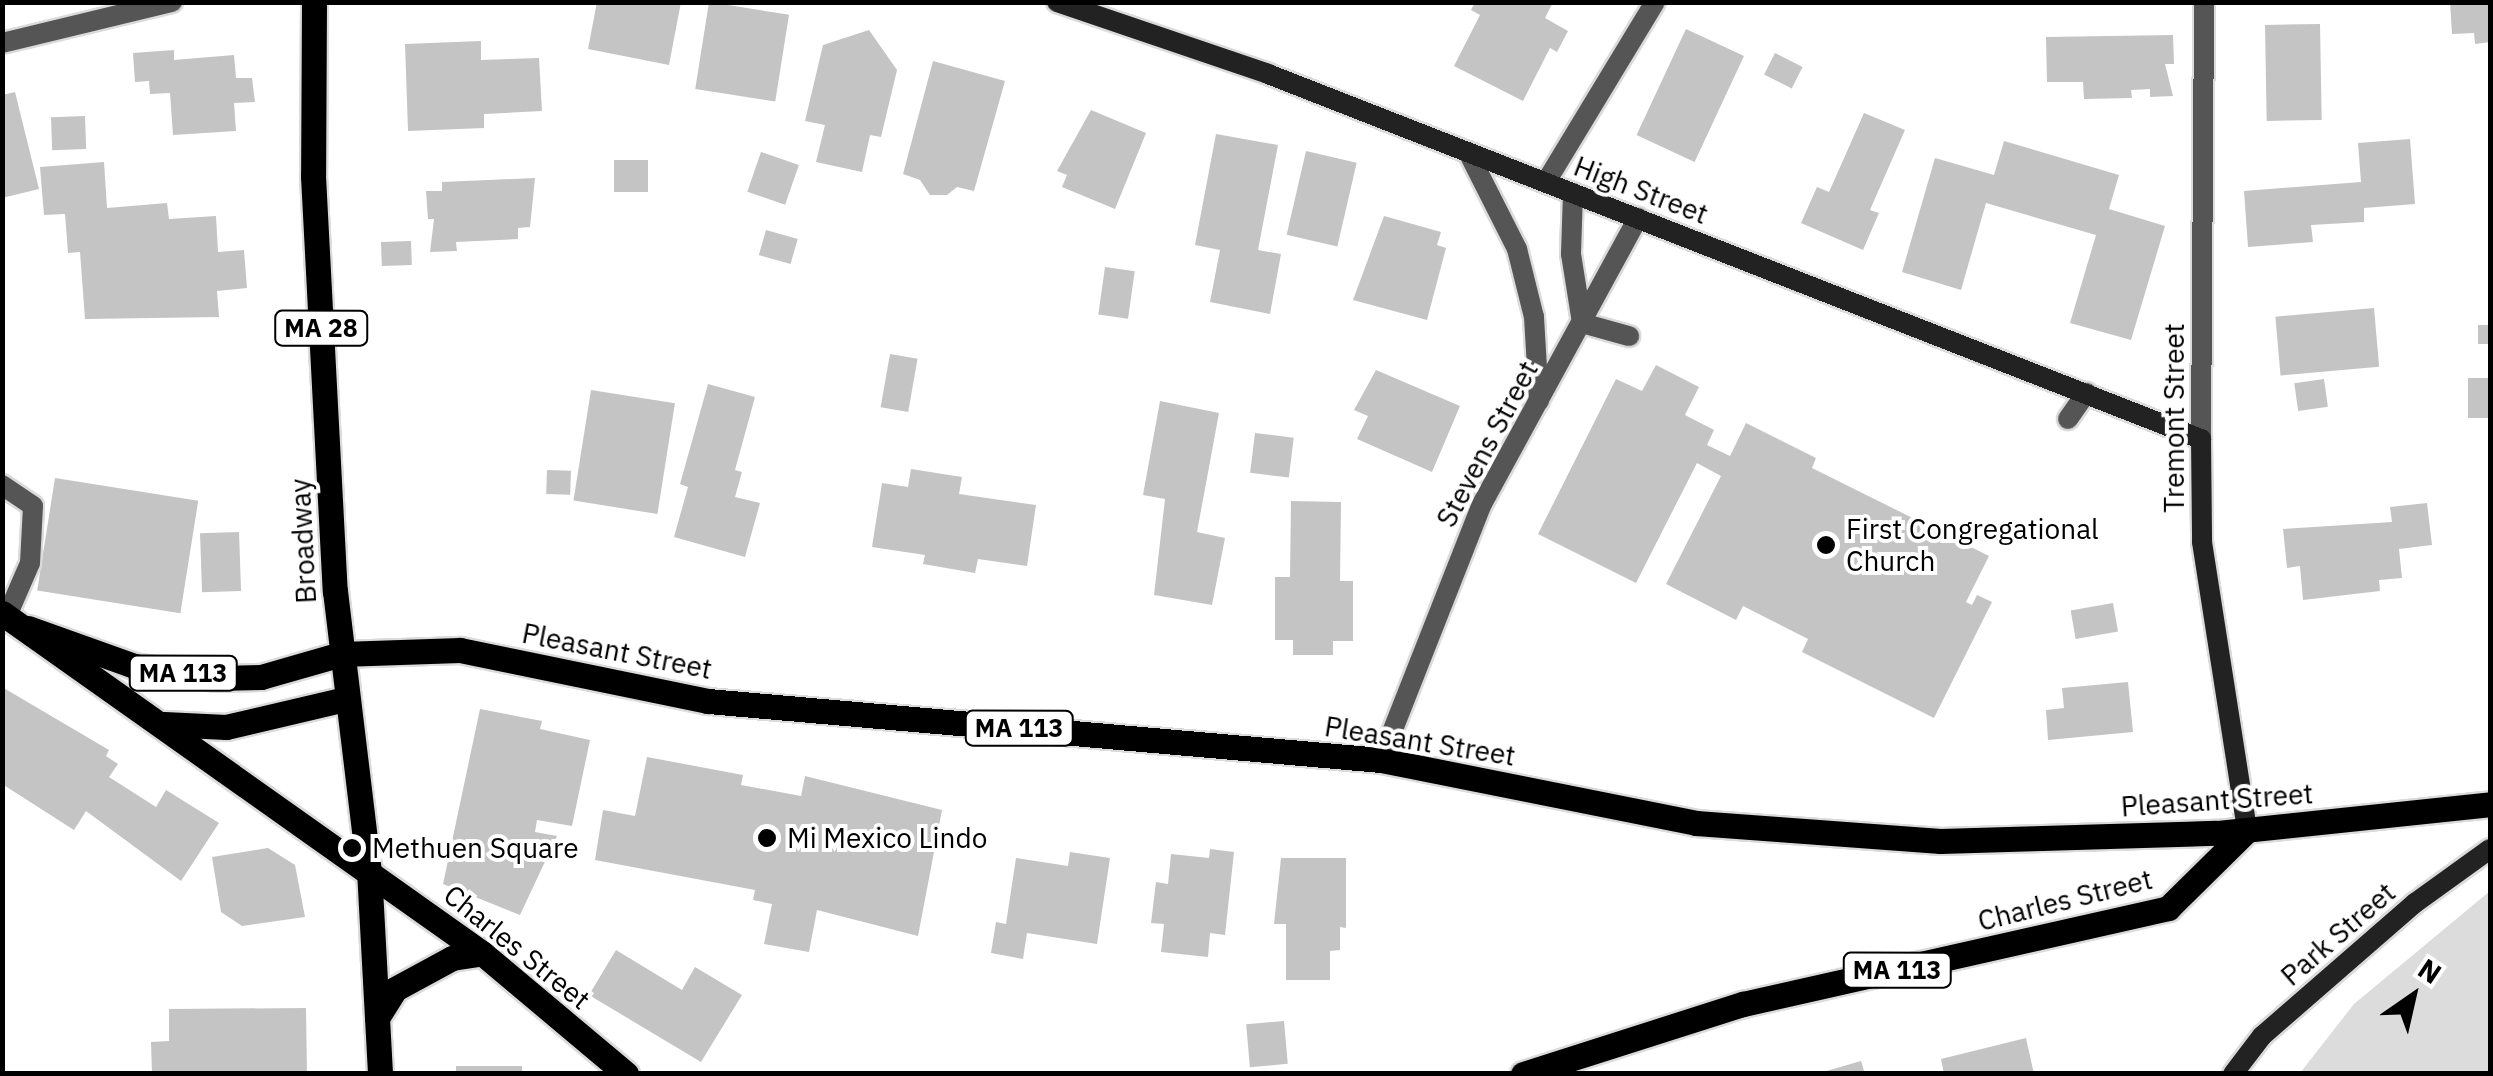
<!DOCTYPE html>
<style>
body{margin:0}
#map{position:relative;width:2493px;height:1076px;overflow:hidden;background:#fff;font-family:"IBM Plex Sans",sans-serif}
div>[style]{position:absolute}
[style*='--x']{left:calc(var(--x)*1px);top:calc(var(--y)*1px);width:calc(var(--w)*1px);rotate:calc(var(--a)*1deg)}
.green>*{inset:0;background:#dcdcdc}
.building>*{inset:0;background:#c4c4c4;transform-origin:0 0}
.roads{filter:drop-shadow(2px 0 #dbdbdb) drop-shadow(-2px 0 #dbdbdb) drop-shadow(0 2px #dbdbdb) drop-shadow(0 -2px #dbdbdb)}
.lane>*{height:20px;margin:-10px;padding:0 10px;transform-origin:10px;border-radius:10px;background:#555}
.street>*{height:20px;margin:-10px;padding:0 10px;transform-origin:10px;border-radius:10px;background:#555}
.secondary>*{height:20px;margin:-10px;padding:0 10px;transform-origin:10px;border-radius:10px;background:#222}
.primary>*{height:25px;margin:-12.5px;padding:0 12.5px;transform-origin:12.5px;border-radius:12.5px;background:#000}
.dots>*{width:28px;height:28px;translate:-50% -50%;box-sizing:border-box;border:5px solid #fff;border-radius:50%}
span{translate:-50% -50%;white-space:nowrap;text-align:center;line-height:1.15;-webkit-text-stroke:8px #fff;paint-order:stroke}
.shield-label span{padding:2px 8px;background:#fff;border:2px solid;border-radius:8px;-webkit-text-stroke-width:0}
.shield-label{font-size:25px;color:#000;font-weight:700}
.street-label{font-size:28px;color:#000}
.poi-label{font-size:28px;color:#000}
.left{translate:0 -50%;text-align:left}
.frame{position:absolute;inset:0;border:5px solid #000;pointer-events:none}
.north{position:absolute;left:2363px;top:946px;width:100px;height:100px;-webkit-text-stroke:8px #fff;paint-order:stroke;rotate:34deg;font-size:28px;font-weight:700;line-height:40px;text-align:center;color:#000}
.north::after{content:'';display:block;margin:auto;width:35px;height:45px;background:#000;clip-path:polygon(50% 0,100% 100%,50% 72%,0 100%)}
</style>
<div id="map">
<div class="green">
<i style="clip-path:polygon(2490px 891px,2490px 1073px,2300px 1073px,2354px 1004px)"></i>
</div>
<div class="building">
<i style="clip-path:polygon(597px 2px,681px 2px,669px 65px,588px 49px)"></i>
<i style="left:709px;top:2px;width:81px;height:88px;rotate:9deg"></i>
<i style="clip-path:polygon(1475px 2px,1553px 2px,1545px 18px,1568px 31px,1557px 52px,1550px 48px,1523px 101px,1454px 66px,1480px 15px,1471px 10px)"></i>
<i style="clip-path:polygon(2450px 2px,2490px 2px,2490px 42px,2475px 44px,2474px 33px,2452px 34px)"></i>
<i style="left:2320px;top:24px;width:96px;height:55px;rotate:89deg"></i>
<i style="left:1686px;top:29px;width:64px;height:117px;rotate:25deg"></i>
<i style="clip-path:polygon(869px 30px,897px 70px,881px 137px,870px 135px,862px 172px,816px 162px,825px 125px,805px 121px,823px 45px)"></i>
<i style="clip-path:polygon(2173px 35px,2174px 64px,2165px 64px,2173px 96px,2150px 97px,2150px 89px,2131px 90px,2132px 98px,2084px 99px,2083px 82px,2047px 82px,2046px 37px)"></i>
<i style="clip-path:polygon(481px 41px,481px 60px,539px 58px,542px 111px,484px 114px,484px 128px,408px 131px,405px 44px)"></i>
<i style="clip-path:polygon(174px 50px,174px 60px,234px 55px,236px 78px,252px 78px,255px 102px,234px 103px,236px 131px,173px 135px,170px 93px,150px 94px,149px 81px,135px 82px,133px 53px)"></i>
<i style="left:1775px;top:53px;width:31px;height:24px;rotate:27deg"></i>
<i style="clip-path:polygon(933px 61px,1005px 81px,974px 191px,957px 187px,947px 195px,930px 195px,920px 180px,903px 174px)"></i>
<i style="clip-path:polygon(15px 92px,39px 189px,2px 198px,2px 95px)"></i>
<i style="clip-path:polygon(1091px 110px,1146px 133px,1115px 209px,1062px 187px,1067px 175px,1057px 171px)"></i>
<i style="clip-path:polygon(1864px 113px,1905px 130px,1870px 210px,1879px 213px,1863px 250px,1801px 223px,1817px 187px,1829px 192px)"></i>
<i style="left:85px;top:116px;width:33px;height:34px;rotate:88deg"></i>
<i style="clip-path:polygon(1216px 134px,1278px 145px,1258px 250px,1281px 254px,1270px 314px,1210px 302px,1220px 250px,1195px 245px)"></i>
<i style="clip-path:polygon(2410px 139px,2415px 204px,2364px 208px,2364px 222px,2311px 225px,2313px 242px,2248px 247px,2244px 191px,2361px 182px,2358px 143px)"></i>
<i style="clip-path:polygon(2004px 141px,2119px 175px,2109px 209px,2165px 226px,2131px 340px,2070px 323px,2096px 235px,1986px 203px,1961px 290px,1902px 272px,1935px 158px,1994px 175px)"></i>
<i style="left:1306px;top:151px;width:52px;height:86px;rotate:13deg"></i>
<i style="left:761px;top:152px;width:40px;height:42px;rotate:19deg"></i>
<i style="left:648px;top:160px;width:32px;height:34px;rotate:90deg"></i>
<i style="clip-path:polygon(104px 162px,107px 208px,167px 203px,169px 219px,216px 216px,218px 252px,244px 250px,247px 288px,217px 291px,219px 317px,85px 319px,80px 252px,68px 253px,65px 214px,44px 215px,40px 167px)"></i>
<i style="clip-path:polygon(535px 178px,530px 227px,518px 228px,518px 239px,456px 242px,457px 251px,430px 252px,434px 219px,428px 219px,426px 191px,442px 191px,442px 182px)"></i>
<i style="clip-path:polygon(1384px 216px,1441px 232px,1437px 245px,1446px 248px,1427px 320px,1353px 300px)"></i>
<i style="left:766px;top:230px;width:33px;height:26px;rotate:16deg"></i>
<i style="left:411px;top:241px;width:24px;height:30px;rotate:88deg"></i>
<i style="left:1105px;top:267px;width:30px;height:48px;rotate:8deg"></i>
<i style="left:2374px;top:308px;width:59px;height:99px;rotate:85deg"></i>
<i style="left:2490px;top:325px;width:19px;height:12px;rotate:90deg"></i>
<i style="left:890px;top:354px;width:28px;height:54px;rotate:10deg"></i>
<i style="clip-path:polygon(1656px 365px,1699px 387px,1685px 415px,1714px 430px,1707px 445px,1730px 456px,1746px 423px,1816px 458px,1812px 468px,1989px 556px,1966px 602px,1972px 605px,1977px 595px,1992px 602px,1934px 718px,1802px 652px,1808px 639px,1743px 606px,1736px 620px,1666px 584px,1721px 476px,1697px 463px,1636px 583px,1538px 534px,1616px 379px,1642px 391px)"></i>
<i style="clip-path:polygon(1376px 370px,1460px 406px,1432px 472px,1357px 439px,1368px 416px,1354px 410px)"></i>
<i style="left:2468px;top:378px;width:22px;height:40px"></i>
<i style="left:2324px;top:379px;width:28px;height:30px;rotate:82deg"></i>
<i style="clip-path:polygon(708px 384px,755px 397px,735px 470px,742px 472px,735px 497px,760px 503px,745px 557px,674px 537px,688px 487px,680px 484px)"></i>
<i style="left:591px;top:390px;width:85px;height:112px;rotate:9deg"></i>
<i style="clip-path:polygon(1160px 401px,1219px 413px,1197px 532px,1225px 538px,1212px 605px,1154px 595px,1165px 499px,1143px 495px)"></i>
<i style="left:1255px;top:433px;width:39px;height:40px;rotate:7deg"></i>
<i style="clip-path:polygon(911px 469px,962px 477px,959px 494px,1036px 505px,1027px 566px,978px 559px,975px 573px,923px 564px,925px 555px,872px 547px,882px 483px,908px 487px)"></i>
<i style="left:547px;top:470px;width:24px;height:24px;rotate:2deg"></i>
<i style="left:55px;top:478px;width:145px;height:114px;rotate:9deg"></i>
<i style="clip-path:polygon(1291px 501px,1341px 502px,1340px 581px,1353px 581px,1353px 641px,1333px 641px,1333px 655px,1293px 655px,1293px 640px,1275px 640px,1275px 577px,1290px 577px)"></i>
<i style="clip-path:polygon(2427px 503px,2432px 545px,2399px 549px,2402px 578px,2379px 580px,2380px 591px,2303px 600px,2300px 566px,2287px 568px,2283px 529px,2392px 522px,2390px 507px)"></i>
<i style="left:239px;top:532px;width:59px;height:39px;rotate:88deg"></i>
<i style="left:2113px;top:603px;width:29px;height:43px;rotate:80deg"></i>
<i style="clip-path:polygon(2128px 682px,2133px 732px,2048px 740px,2046px 710px,2064px 708px,2062px 688px)"></i>
<i style="clip-path:polygon(2px 687px,109px 750px,106px 756px,118px 764px,109px 777px,156px 807px,166px 790px,219px 823px,181px 881px,86px 811px,74px 830px,2px 784px)"></i>
<i style="clip-path:polygon(480px 709px,542px 721px,540px 729px,590px 740px,572px 826px,537px 820px,535px 832px,557px 836px,520px 915px,443px 884px)"></i>
<i style="clip-path:polygon(647px 757px,743px 775px,741px 785px,801px 796px,805px 776px,942px 810px,918px 936px,817px 910px,809px 952px,764px 944px,772px 904px,753px 900px,755px 890px,595px 860px,603px 810px,635px 816px)"></i>
<i style="clip-path:polygon(268px 848px,295px 865px,305px 917px,242px 926px,221px 912px,212px 857px)"></i>
<i style="clip-path:polygon(1210px 849px,1234px 852px,1225px 935px,1210px 933px,1208px 957px,1161px 952px,1164px 924px,1151px 923px,1156px 882px,1168px 884px,1171px 854px,1209px 858px)"></i>
<i style="clip-path:polygon(1070px 852px,1110px 858px,1097px 944px,1027px 933px,1023px 959px,991px 953px,996px 922px,1006px 924px,1016px 858px,1068px 866px)"></i>
<i style="clip-path:polygon(1281px 858px,1346px 858px,1346px 928px,1340px 927px,1340px 950px,1330px 951px,1330px 980px,1286px 980px,1286px 924px,1274px 924px)"></i>
<i style="clip-path:polygon(616px 950px,682px 990px,695px 967px,742px 995px,701px 1062px,589px 995px)"></i>
<i style="clip-path:polygon(306px 1008px,307px 1074px,152px 1074px,151px 1042px,169px 1041px,169px 1009px)"></i>
<i style="left:1284px;top:1021px;width:43px;height:38px;rotate:85deg"></i>
<i style="clip-path:polygon(2026px 1038px,2034px 1074px,1944px 1074px,1941px 1059px)"></i>
<i style="clip-path:polygon(1861px 1061px,1865px 1074px,1823px 1074px,1823px 1072px)"></i>
<i style="left:522px;top:1066px;width:8px;height:66px;rotate:90deg"></i>
</div>
<div class="roads">
<div class="lane">
<i style="--x:1468;--y:152;--w:109;--a:63.2"></i>
<i style="--x:1517;--y:249;--w:70;--a:76"></i>
<i style="--x:1534;--y:317;--w:84;--a:86.6"></i>
<i style="--x:1573;--y:193;--w:61;--a:91.9"></i>
<i style="--x:1571;--y:254;--w:70;--a:80.9"></i>
<i style="--x:1582;--y:323;--w:49;--a:15.5"></i>
<i style="--x:2068;--y:419;--w:32;--a:-55"></i>
<i style="--x:2;--y:485;--w:37;--a:34"></i>
<i style="--x:33;--y:506;--w:57;--a:93"></i>
<i style="--x:30;--y:563;--w:58;--a:113.5"></i>
</div>
<div class="street">
<i style="--x:2;--y:43;--w:175;--a:-13.6"></i>
<i style="--x:1546;--y:182;--w:210;--a:-58.8"></i>
<i style="--x:2201;--y:439;--w:437;--a:-89.6"></i>
<i style="--x:1381;--y:760;--w:275;--a:-68.5"></i>
<i style="--x:1482;--y:504;--w:326;--a:-61.4"></i>
</div>
<div class="secondary">
<i style="--x:1057;--y:2;--w:223;--a:18.8"></i>
<i style="--x:1268;--y:74;--w:1002;--a:21.37"></i>
<i style="--x:2201;--y:439;--w:103;--a:89.4"></i>
<i style="--x:2202;--y:542;--w:291;--a:81.1"></i>
<i style="--x:2233;--y:1074;--w:48;--a:-52.7"></i>
<i style="--x:2262;--y:1036;--w:203;--a:-41"></i>
<i style="--x:2415;--y:903;--w:92;--a:-35.8"></i>
</div>
<div class="primary">
<i style="--x:314;--y:2;--w:174;--a:90.3"></i>
<i style="--x:313;--y:176;--w:416;--a:87"></i>
<i style="--x:335;--y:591;--w:281;--a:83.1"></i>
<i style="--x:369;--y:870;--w:204;--a:86.9"></i>
<i style="--x:2;--y:613;--w:588;--a:35.31"></i>
<i style="--x:482;--y:953;--w:188;--a:40"></i>
<i style="--x:28;--y:628;--w:113;--a:19.7"></i>
<i style="--x:134;--y:666;--w:82;--a:8.4"></i>
<i style="--x:215;--y:678;--w:46;--a:-1.2"></i>
<i style="--x:261;--y:677;--w:83;--a:-16"></i>
<i style="--x:341;--y:654;--w:119;--a:-1.9"></i>
<i style="--x:460;--y:650;--w:253;--a:11.6"></i>
<i style="--x:708;--y:701;--w:676;--a:5.01"></i>
<i style="--x:1381;--y:760;--w:321;--a:11.3"></i>
<i style="--x:1696;--y:823;--w:245;--a:4.2"></i>
<i style="--x:1940;--y:841;--w:276;--a:-1.7"></i>
<i style="--x:2216;--y:833;--w:276;--a:-6"></i>
<i style="--x:164;--y:724;--w:62;--a:2.8"></i>
<i style="--x:226;--y:727;--w:122;--a:-13.2"></i>
<i style="--x:377;--y:1018;--w:34;--a:-58"></i>
<i style="--x:395;--y:989;--w:65;--a:-28.5"></i>
<i style="--x:452;--y:958;--w:30;--a:-9"></i>
<i style="--x:1523;--y:1074;--w:231;--a:-17.7"></i>
<i style="--x:1743;--y:1004;--w:436;--a:-12.7"></i>
<i style="--x:2168;--y:908;--w:111;--a:-44.6"></i>
</div>
</div>
<div class="dots">
<i style="left:1826px;top:545px;background:#000"></i>
<i style="left:767px;top:838px;background:#000"></i>
<i style="left:352px;top:848px;background:#000"></i>
</div>
<div class="shield-label">
<span style="left:321px;top:328px">MA 28</span>
<span style="left:183px;top:673px">MA 113</span>
<span style="left:1019px;top:728px">MA 113</span>
<span style="left:1897px;top:970px">MA 113</span>
</div>
<div class="street-label">
<span style="left:1641px;top:190px;rotate:21deg">High Street</span>
<span style="left:2174px;top:418px;rotate:-90deg">Tremont Street</span>
<span style="left:1487px;top:444px;rotate:-62deg">Stevens Street</span>
<span style="left:303px;top:541px;rotate:-93deg">Broadway</span>
<span style="left:617px;top:651px;rotate:11deg">Pleasant Street</span>
<span style="left:1420px;top:741px;rotate:9deg">Pleasant Street</span>
<span style="left:2217px;top:800px;rotate:-4deg">Pleasant Street</span>
<span style="left:2065px;top:900px;rotate:-14deg">Charles Street</span>
<span style="left:2338px;top:934px;rotate:-41deg">Park Street</span>
<span style="left:517px;top:947px;rotate:39deg">Charles Street</span>
</div>
<div class="poi-label">
<span class="left" style="left:1846px;top:545px">First Congregational<br>Church</span>
<span class="left" style="left:787px;top:838px">Mi Mexico Lindo</span>
<span class="left" style="left:372px;top:848px">Methuen Square</span>
</div>
<div class="frame"></div>
<div class="north">N</div>
</div>
